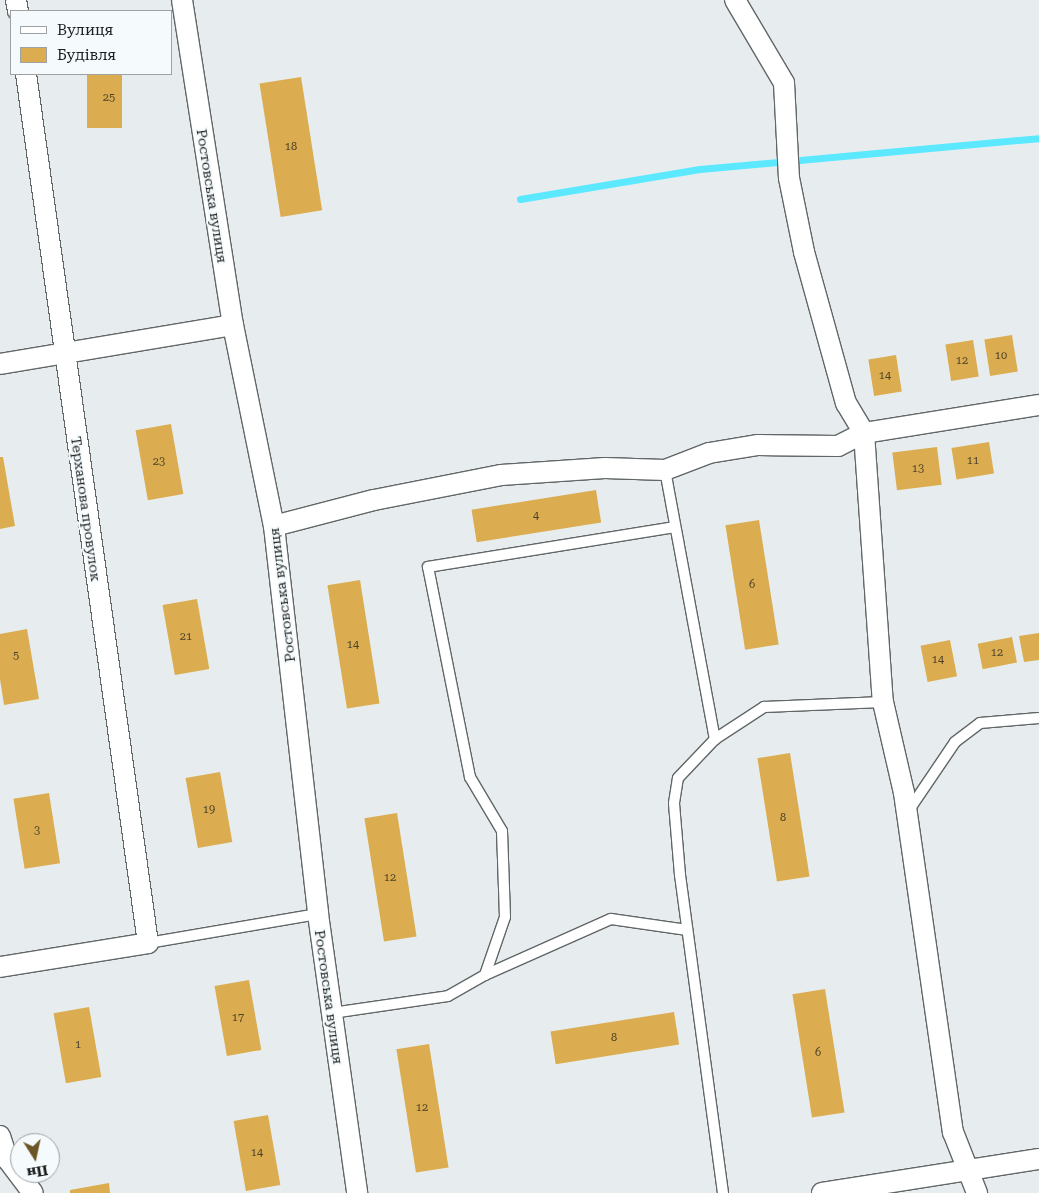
<!DOCTYPE html>
<meta charset="utf-8">
<style>
body{margin:0}
#map{position:relative;width:1039px;height:1193px;overflow:hidden;background:#e7edee;font-family:"Roboto Serif",serif}
div>[style]{position:absolute}
[style*='--x']{left:calc(var(--x)*1px);top:calc(var(--y)*1px);width:calc(var(--w)*1px);rotate:calc(var(--a)*1deg)}
.stream>*{height:7px;margin:-3.5px;padding:0 3.5px;transform-origin:3.5px;border-radius:3.5px;background:#5ce9ff}
.building>*{inset:0;background:#dbad50;transform-origin:0 0}
.roads{filter:drop-shadow(1px 0 #616667) drop-shadow(-1px 0 #616667) drop-shadow(0 1px #616667) drop-shadow(0 -1px #616667)}
.lane>*{height:10px;margin:-5px;padding:0 5px;transform-origin:5px;border-radius:5px;background:#fff}
.street>*{height:20px;margin:-10px;padding:0 10px;transform-origin:10px;border-radius:10px;background:#fff}
span{translate:-50% -50%;white-space:nowrap;text-align:center;line-height:1.15;-webkit-text-stroke:4px #f5fafc;paint-order:stroke}
.number-label{font-size:11px;color:#4c422a}
.number-label span{-webkit-text-stroke-width:0}
.street-label{font-size:14px;color:#1c1e1e}
.legend{position:absolute;left:10px;top:10px;width:162px;height:65px;box-sizing:border-box;background:#f5fafc;border:1px solid #9ea2a3;margin:0;padding:6px 9px;list-style:none;font-size:15px;color:#1c1e1e}
.legend li{display:flex;align-items:center;gap:10px;height:25px}
.legend b{width:25px;border:1px solid #9ea2a3}
.north{position:absolute;left:10px;top:1133px;width:50px;height:50px;box-sizing:border-box;background:#f5fafc;border:1px solid #9ea2a3;border-radius:50%;rotate:170deg;font-size:14px;font-weight:700;line-height:20px;text-align:center;color:#1c1e1e}
.north::after{content:'';display:block;margin:auto;width:18px;height:22px;background:#6d5626;clip-path:polygon(50% 0,100% 100%,50% 72%,0 100%)}
</style>
<div id="map">
<div class="stream">
<i style="--x:520;--y:199;--w:182;--a:-9.5"></i>
<i style="--x:700;--y:169;--w:340;--a:-5.2"></i>
</div>
<div class="building">
<i style="left:87px;top:74px;width:35px;height:54px"></i>
<i style="left:301px;top:77px;width:135px;height:42px;rotate:81deg"></i>
<i style="left:1012px;top:335px;width:37px;height:28px;rotate:81deg"></i>
<i style="left:973px;top:340px;width:37px;height:28px;rotate:81deg"></i>
<i style="left:896px;top:355px;width:37px;height:28px;rotate:81deg"></i>
<i style="left:171px;top:424px;width:71px;height:36px;rotate:80deg"></i>
<i style="left:989px;top:442px;width:32px;height:38px;rotate:81deg"></i>
<i style="left:937px;top:447px;width:38px;height:45px;rotate:83deg"></i>
<i style="clip-path:polygon(0 457px,3px 457px,15px 526px,0 529px)"></i>
<i style="left:596px;top:490px;width:33px;height:126px;rotate:81deg"></i>
<i style="left:759px;top:520px;width:126px;height:34px;rotate:81deg"></i>
<i style="left:360px;top:580px;width:125px;height:33px;rotate:81deg"></i>
<i style="left:197px;top:599px;width:71px;height:35px;rotate:80deg"></i>
<i style="clip-path:polygon(27px 629px,39px 699px,4px 705px,0 679px,0 634px)"></i>
<i style="clip-path:polygon(1039px 633px,1039px 660px,1024px 662px,1019px 636px)"></i>
<i style="left:1012px;top:637px;width:26px;height:35px;rotate:79deg"></i>
<i style="left:950px;top:640px;width:37px;height:30px;rotate:79deg"></i>
<i style="left:790px;top:753px;width:125px;height:33px;rotate:81deg"></i>
<i style="left:220px;top:772px;width:71px;height:35px;rotate:80deg"></i>
<i style="left:49px;top:793px;width:71px;height:36px;rotate:81deg"></i>
<i style="left:397px;top:813px;width:125px;height:33px;rotate:81deg"></i>
<i style="left:249px;top:980px;width:71px;height:35px;rotate:80deg"></i>
<i style="left:825px;top:989px;width:125px;height:33px;rotate:81deg"></i>
<i style="left:89px;top:1007px;width:71px;height:36px;rotate:80deg"></i>
<i style="left:674px;top:1012px;width:33px;height:125px;rotate:81deg"></i>
<i style="left:429px;top:1044px;width:125px;height:33px;rotate:81deg"></i>
<i style="left:268px;top:1115px;width:71px;height:35px;rotate:80deg"></i>
<i style="clip-path:polygon(109px 1183px,110px 1193px,70px 1193px,70px 1190px)"></i>
</div>
<div class="roads">
<div class="lane">
<i style="--x:665;--y:470;--w:274;--a:79.5"></i>
<i style="--x:909;--y:810;--w:82;--a:-55.9"></i>
<i style="--x:955;--y:742;--w:31;--a:-37"></i>
<i style="--x:980;--y:723;--w:59;--a:-4.8"></i>
<i style="--x:148;--y:943;--w:172;--a:-9.7"></i>
<i style="--x:485;--y:975;--w:61;--a:-71"></i>
<i style="--x:505;--y:917;--w:86;--a:-92"></i>
<i style="--x:502;--y:831;--w:63;--a:-120.7"></i>
<i style="--x:470;--y:777;--w:214;--a:-101.3"></i>
<i style="--x:428;--y:567;--w:250;--a:-9.2"></i>
<i style="--x:332;--y:1013;--w:117;--a:-8.3"></i>
<i style="--x:448;--y:996;--w:43;--a:-29.6"></i>
<i style="--x:485;--y:975;--w:138;--a:-24"></i>
<i style="--x:611;--y:919;--w:77;--a:8.2"></i>
<i style="--x:723;--y:1193;--w:321;--a:-97.7"></i>
<i style="--x:680;--y:875;--w:72;--a:-94.8"></i>
<i style="--x:674;--y:803;--w:25;--a:-81"></i>
<i style="--x:678;--y:778;--w:54;--a:-46.5"></i>
<i style="--x:715;--y:739;--w:59;--a:-33.1"></i>
<i style="--x:764;--y:707;--w:119;--a:-2.4"></i>
</div>
<div class="street">
<i style="--x:16;--y:0;--w:11;--a:80"></i>
<i style="--x:182;--y:0;--w:329;--a:81.1"></i>
<i style="--x:233;--y:325;--w:205;--a:78.5"></i>
<i style="--x:274;--y:526;--w:390;--a:83.5"></i>
<i style="--x:318;--y:914;--w:282;--a:82"></i>
<i style="--x:735;--y:0;--w:96;--a:59.4"></i>
<i style="--x:784;--y:83;--w:95;--a:87"></i>
<i style="--x:789;--y:178;--w:76;--a:78.5"></i>
<i style="--x:804;--y:252;--w:157;--a:74.5"></i>
<i style="--x:846;--y:403;--w:35;--a:59"></i>
<i style="--x:864;--y:433;--w:270;--a:86"></i>
<i style="--x:883;--y:702;--w:93;--a:77"></i>
<i style="--x:904;--y:793;--w:343;--a:81.8"></i>
<i style="--x:953;--y:1132;--w:66;--a:68.5"></i>
<i style="--x:0;--y:364;--w:236;--a:-9.5"></i>
<i style="--x:274;--y:526;--w:103;--a:-14.6"></i>
<i style="--x:374;--y:500;--w:129;--a:-11.1"></i>
<i style="--x:501;--y:475;--w:104;--a:-3.9"></i>
<i style="--x:605;--y:468;--w:60;--a:1.9"></i>
<i style="--x:665;--y:470;--w:47;--a:-21.1"></i>
<i style="--x:709;--y:453;--w:50;--a:-9.3"></i>
<i style="--x:758;--y:445;--w:80;--a:0.7"></i>
<i style="--x:838;--y:446;--w:29;--a:-27"></i>
<i style="--x:864;--y:433;--w:177;--a:-9.1"></i>
<i style="--x:0;--y:967;--w:150;--a:-9.2"></i>
<i style="--x:148;--y:943;--w:878;--a:-97.99"></i>
<i style="--x:0;--y:1136;--w:25;--a:72"></i>
<i style="--x:8;--y:1160;--w:41;--a:52.9"></i>
<i style="--x:822;--y:1193;--w:220;--a:-8.9"></i>
</div>
</div>
<div class="number-label">
<span style="left:109px;top:98px">25</span>
<span style="left:291px;top:147px">18</span>
<span style="left:1001px;top:356px">10</span>
<span style="left:962px;top:361px">12</span>
<span style="left:885px;top:376px">14</span>
<span style="left:973px;top:461px">11</span>
<span style="left:159px;top:462px">23</span>
<span style="left:918px;top:469px">13</span>
<span style="left:536px;top:516px">4</span>
<span style="left:752px;top:585px">6</span>
<span style="left:186px;top:637px">21</span>
<span style="left:353px;top:645px">14</span>
<span style="left:997px;top:653px">12</span>
<span style="left:16px;top:656px">5</span>
<span style="left:938px;top:660px">14</span>
<span style="left:209px;top:810px">19</span>
<span style="left:783px;top:818px">8</span>
<span style="left:37px;top:831px">3</span>
<span style="left:390px;top:878px">12</span>
<span style="left:238px;top:1018px">17</span>
<span style="left:614px;top:1038px">8</span>
<span style="left:78px;top:1045px">1</span>
<span style="left:818px;top:1053px">6</span>
<span style="left:422px;top:1108px">12</span>
<span style="left:257px;top:1153px">14</span>
</div>
<div class="street-label">
<span style="left:212px;top:196px;rotate:81deg">Ростовська вулиця</span>
<span style="left:86px;top:509px;rotate:82deg">Терханова провулок</span>
<span style="left:282px;top:595px;rotate:-97deg">Ростовська вулиця</span>
<span style="left:329px;top:997px;rotate:82deg">Ростовська вулиця</span>
</div>
<ul class="legend">
<li><b style="height:6px;background:#fff"></b>Вулиця</li>
<li><b style="height:14px;background:#dbad50"></b>Будівля</li>
</ul>
<div class="north">Пн</div>
</div>
